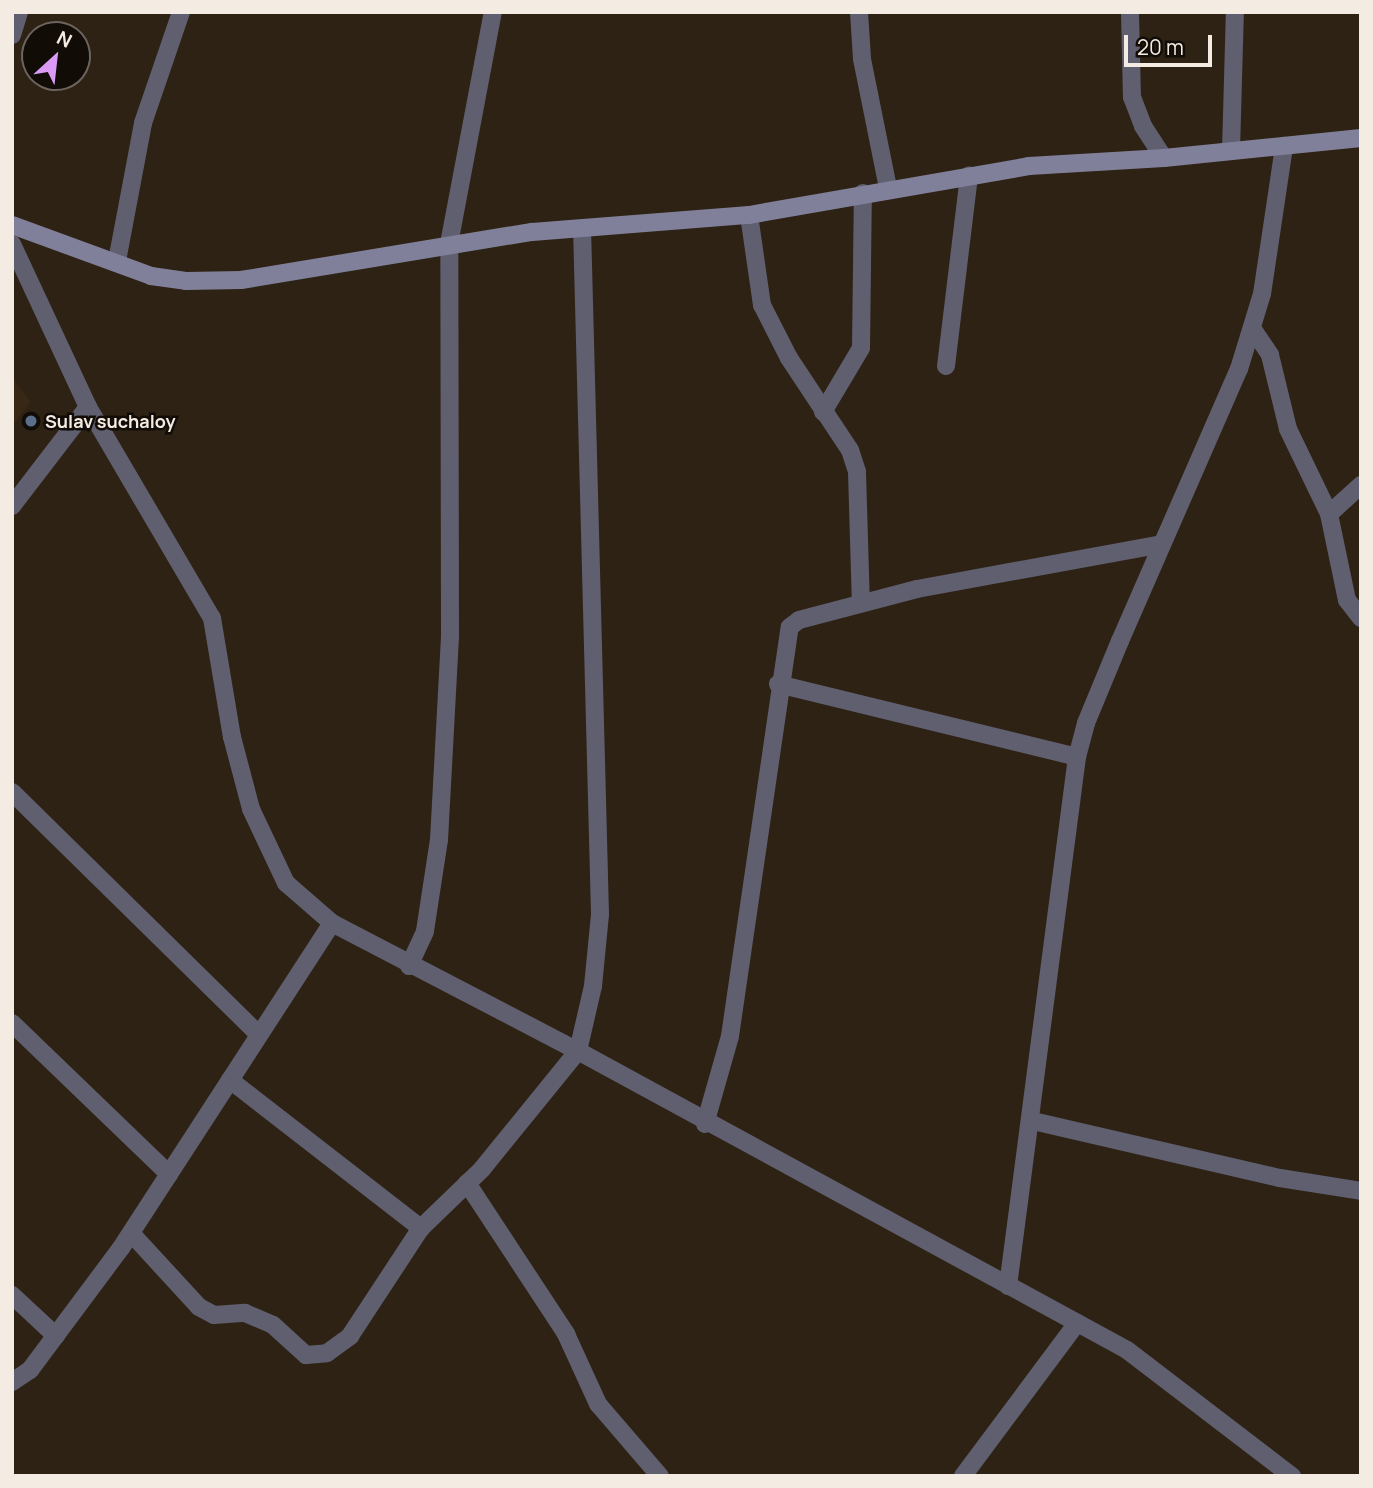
<!DOCTYPE html>
<style>
body{margin:0}
#map{position:relative;width:1373px;height:1488px;overflow:hidden;background:#2e2214;font-family:Manrope,sans-serif}
div>[style]{position:absolute}
[style*='--x']{left:calc(var(--x)*1px);top:calc(var(--y)*1px);width:calc(var(--w)*1px);rotate:calc(var(--a)*1deg)}
.built>*{inset:0;background:#382714}
.street>*{height:18px;margin:-9px;padding:0 9px;transform-origin:9px;border-radius:9px;background:#5f5f70}
.secondary>*{height:18px;margin:-9px;padding:0 9px;transform-origin:9px;border-radius:9px;background:#80809b}
.dots>*{width:19px;height:19px;translate:-50% -50%;box-sizing:border-box;border:4px solid #120c07;border-radius:50%}
span{translate:-50% -50%;white-space:nowrap;text-align:center;line-height:1.15;-webkit-text-stroke:5px #120c07;paint-order:stroke}
.poi-label{font-size:18px;color:#f4ebe2;font-weight:700}
.left{translate:0 -50%;text-align:left}
.frame{position:absolute;inset:0;border:14px solid #f4ebe2;pointer-events:none}
.north{position:absolute;left:21px;top:21px;width:70px;height:70px;box-sizing:border-box;background:#120c07;border:2px solid #6c655f;border-radius:50%;rotate:27deg;font-size:19px;font-weight:700;line-height:28px;text-align:center;color:#f4ebe2}
.north::after{content:'';display:block;margin:auto;width:24px;height:32px;background:#da9af6;clip-path:polygon(50% 0,100% 100%,50% 72%,0 100%)}
.scale{position:absolute;left:1124px;top:35px;width:88px;height:32px;box-sizing:border-box;border:4px solid #f4ebe2;border-top:0;padding-left:9px;font-size:21px;line-height:24px;white-space:nowrap;color:#f4ebe2;-webkit-text-stroke:5px #120c07;paint-order:stroke}
</style>
<div id="map">
<div class="built">
<i style="clip-path:polygon(12px 377px,31px 402px,12px 426px)"></i>
</div>
<div class="street">
<i style="--x:859;--y:12;--w:47;--a:86.3"></i>
<i style="--x:862;--y:59;--w:132;--a:78.6"></i>
<i style="--x:1130;--y:12;--w:85;--a:88.7"></i>
<i style="--x:1132;--y:97;--w:31;--a:69"></i>
<i style="--x:1143;--y:126;--w:38;--a:57"></i>
<i style="--x:12;--y:35;--w:24;--a:-73"></i>
<i style="--x:1231;--y:151;--w:139;--a:-88.4"></i>
<i style="--x:749;--y:215;--w:91;--a:81.8"></i>
<i style="--x:762;--y:305;--w:59;--a:63"></i>
<i style="--x:789;--y:358;--w:110;--a:56.5"></i>
<i style="--x:850;--y:450;--w:23;--a:72"></i>
<i style="--x:857;--y:472;--w:131;--a:88.3"></i>
<i style="--x:12;--y:244;--w:180;--a:65"></i>
<i style="--x:88;--y:407;--w:245;--a:59.6"></i>
<i style="--x:212;--y:618;--w:121;--a:80.5"></i>
<i style="--x:232;--y:737;--w:74;--a:75.2"></i>
<i style="--x:251;--y:809;--w:82;--a:64.7"></i>
<i style="--x:286;--y:883;--w:61;--a:41"></i>
<i style="--x:332;--y:923;--w:277;--a:27.5"></i>
<i style="--x:578;--y:1051;--w:625;--a:28.57"></i>
<i style="--x:1127;--y:1350;--w:208;--a:37.4"></i>
<i style="--x:117;--y:261;--w:140;--a:-79.3"></i>
<i style="--x:143;--y:123;--w:117;--a:-71.1"></i>
<i style="--x:1252;--y:328;--w:32;--a:56"></i>
<i style="--x:1270;--y:355;--w:76;--a:76.3"></i>
<i style="--x:1288;--y:429;--w:94;--a:64.2"></i>
<i style="--x:1329;--y:514;--w:88;--a:78.2"></i>
<i style="--x:1347;--y:600;--w:23;--a:52"></i>
<i style="--x:946;--y:366;--w:192;--a:-83.1"></i>
<i style="--x:823;--y:412;--w:74;--a:-59.3"></i>
<i style="--x:861;--y:348;--w:155;--a:-89.3"></i>
<i style="--x:12;--y:506;--w:125;--a:-52.5"></i>
<i style="--x:1329;--y:514;--w:43;--a:-42.2"></i>
<i style="--x:778;--y:684;--w:308;--a:13.7"></i>
<i style="--x:12;--y:792;--w:346;--a:44.5"></i>
<i style="--x:409;--y:966;--w:38;--a:-65"></i>
<i style="--x:425;--y:931;--w:92;--a:-81.3"></i>
<i style="--x:439;--y:840;--w:205;--a:-86.9"></i>
<i style="--x:450;--y:635;--w:391;--a:-90.1"></i>
<i style="--x:449;--y:244;--w:236;--a:-79.3"></i>
<i style="--x:12;--y:1023;--w:218;--a:43.9"></i>
<i style="--x:230;--y:1080;--w:242;--a:37.8"></i>
<i style="--x:1033;--y:1121;--w:253;--a:13"></i>
<i style="--x:1280;--y:1178;--w:82;--a:9.1"></i>
<i style="--x:705;--y:1124;--w:91;--a:-74.1"></i>
<i style="--x:730;--y:1036;--w:413;--a:-81.7"></i>
<i style="--x:790;--y:627;--w:11;--a:-38"></i>
<i style="--x:799;--y:620;--w:122;--a:-14.7"></i>
<i style="--x:917;--y:589;--w:249;--a:-10.4"></i>
<i style="--x:467;--y:1183;--w:181;--a:56.7"></i>
<i style="--x:566;--y:1334;--w:77;--a:65.4"></i>
<i style="--x:598;--y:1404;--w:95;--a:49.3"></i>
<i style="--x:131;--y:1233;--w:100;--a:47.4"></i>
<i style="--x:199;--y:1307;--w:17;--a:28"></i>
<i style="--x:214;--y:1315;--w:31;--a:-4"></i>
<i style="--x:245;--y:1313;--w:30;--a:23"></i>
<i style="--x:273;--y:1325;--w:45;--a:42.3"></i>
<i style="--x:306;--y:1355;--w:21;--a:-5"></i>
<i style="--x:327;--y:1353;--w:29;--a:-36"></i>
<i style="--x:350;--y:1336;--w:129;--a:-56.7"></i>
<i style="--x:421;--y:1228;--w:85;--a:-44"></i>
<i style="--x:482;--y:1169;--w:152;--a:-50.9"></i>
<i style="--x:578;--y:1051;--w:67;--a:-77"></i>
<i style="--x:593;--y:986;--w:72;--a:-84.4"></i>
<i style="--x:600;--y:914;--w:686;--a:-91.5"></i>
<i style="--x:1008;--y:1286;--w:533;--a:-82.57"></i>
<i style="--x:1077;--y:757;--w:35;--a:-75"></i>
<i style="--x:1086;--y:723;--w:89;--a:-67.5"></i>
<i style="--x:1120;--y:641;--w:297;--a:-66.4"></i>
<i style="--x:1239;--y:369;--w:78;--a:-73"></i>
<i style="--x:1262;--y:294;--w:150;--a:-81.5"></i>
<i style="--x:12;--y:1295;--w:60;--a:43"></i>
<i style="--x:12;--y:1382;--w:22;--a:-34"></i>
<i style="--x:30;--y:1370;--w:152;--a:-53.3"></i>
<i style="--x:121;--y:1248;--w:387;--a:-57"></i>
<i style="--x:963;--y:1476;--w:191;--a:-53.3"></i>
</div>
<div class="secondary">
<i style="--x:12;--y:225;--w:148;--a:20.1"></i>
<i style="--x:151;--y:276;--w:35;--a:8"></i>
<i style="--x:186;--y:281;--w:55;--a:-1"></i>
<i style="--x:241;--y:280;--w:295;--a:-9.4"></i>
<i style="--x:532;--y:232;--w:218;--a:-4.5"></i>
<i style="--x:749;--y:215;--w:284;--a:-9.9"></i>
<i style="--x:1029;--y:166;--w:135;--a:-3.4"></i>
<i style="--x:1164;--y:158;--w:198;--a:-5.8"></i>
</div>
<div class="dots">
<i style="left:31px;top:421px;background:#5c6f8a"></i>
</div>
<div class="poi-label">
<span class="left" style="left:45px;top:421px">Sulav suchaloy</span>
</div>
<div class="frame"></div>
<div class="north">N</div>
<div class="scale">20 m</div>
</div>
